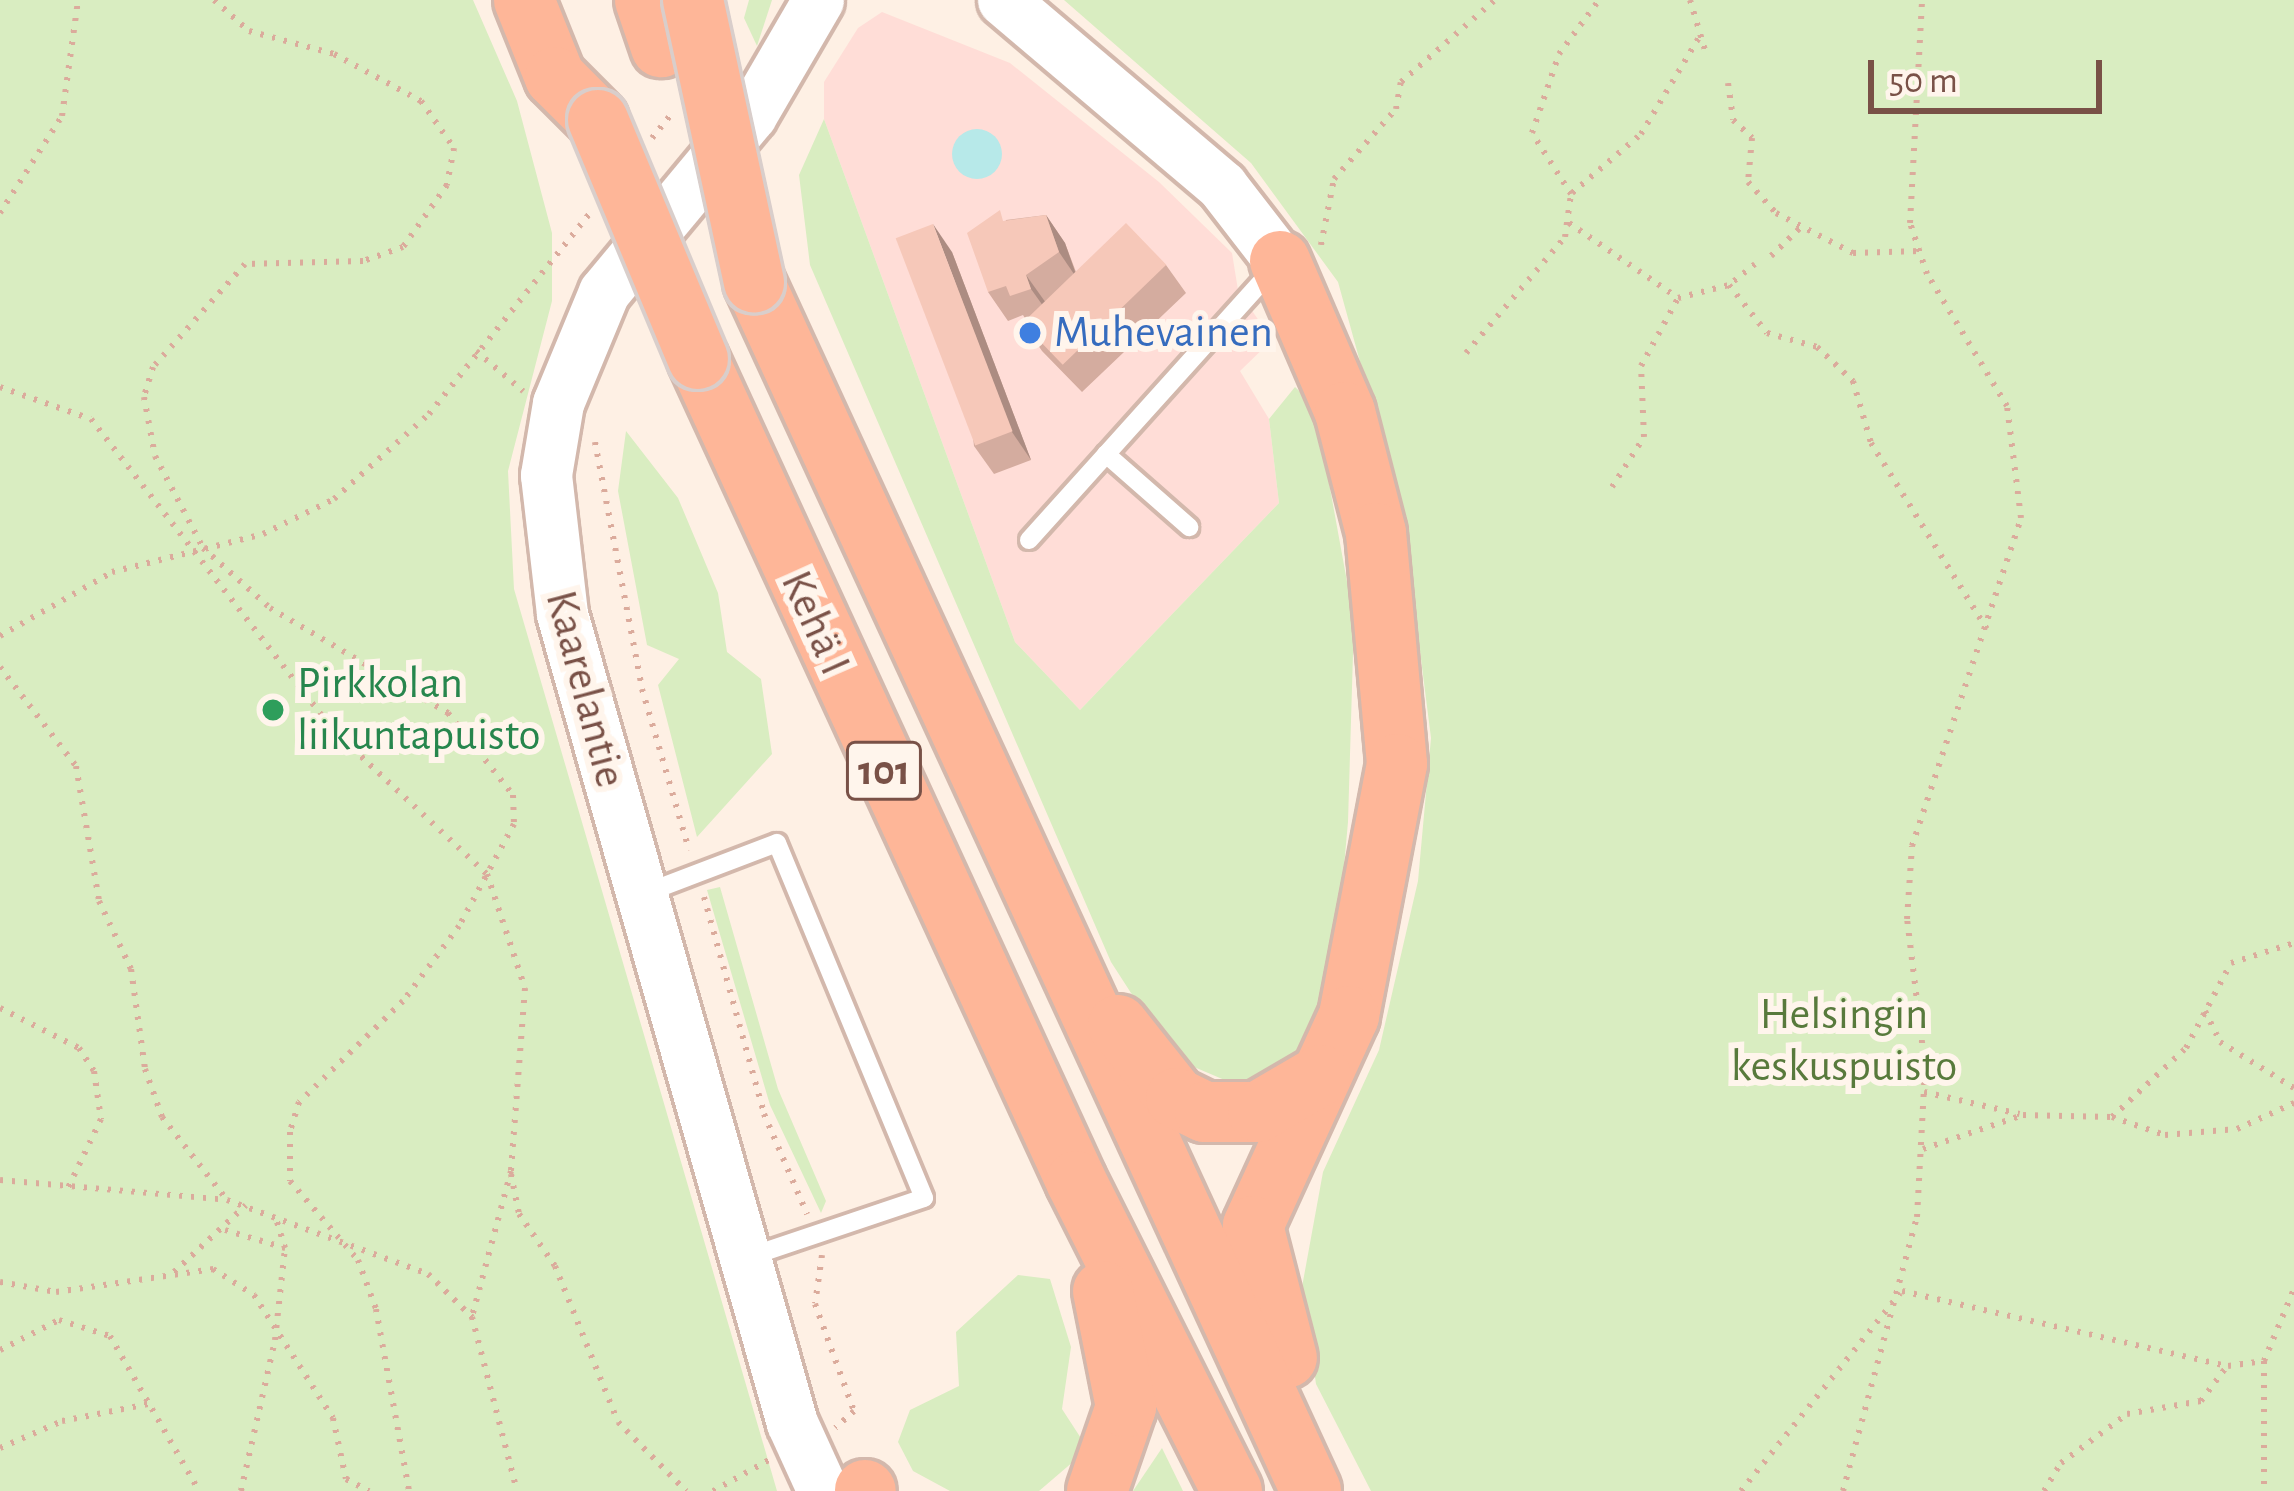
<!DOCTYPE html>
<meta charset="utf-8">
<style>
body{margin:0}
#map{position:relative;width:2294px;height:1491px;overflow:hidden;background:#fef0e4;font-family:"Alegreya Sans",sans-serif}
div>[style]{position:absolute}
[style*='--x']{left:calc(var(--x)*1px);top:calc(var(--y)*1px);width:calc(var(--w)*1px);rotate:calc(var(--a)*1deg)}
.commercial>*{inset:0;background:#ffddd7}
.green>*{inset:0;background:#d9edc1}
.water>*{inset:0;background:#b7e9e9}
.round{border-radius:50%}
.path>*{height:6px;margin-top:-3px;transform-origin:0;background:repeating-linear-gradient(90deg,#dbab9c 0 3px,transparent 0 12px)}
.roads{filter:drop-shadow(3px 0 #d3b8ac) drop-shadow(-3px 0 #d3b8ac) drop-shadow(0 3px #d3b8ac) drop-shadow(0 -3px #d3b8ac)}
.service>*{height:18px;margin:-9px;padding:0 9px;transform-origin:9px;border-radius:9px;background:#fff}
.secondary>*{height:51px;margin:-25.5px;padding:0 25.5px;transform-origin:25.5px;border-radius:25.5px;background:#fff}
.trunk>*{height:60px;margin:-30px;padding:0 30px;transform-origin:30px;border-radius:30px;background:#feb698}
.bridges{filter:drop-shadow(3px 0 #d9cecb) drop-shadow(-3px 0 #d9cecb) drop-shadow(0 3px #d9cecb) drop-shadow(0 -3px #d9cecb)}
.trunk-bridge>*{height:60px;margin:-30px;padding:0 30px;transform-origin:30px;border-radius:30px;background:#feb698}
.wall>*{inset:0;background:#d4ac9f}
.shaded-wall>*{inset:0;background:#ac8c82}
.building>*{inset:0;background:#f6c8b9;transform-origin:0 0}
.dots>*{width:33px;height:33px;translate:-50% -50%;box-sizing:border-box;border:6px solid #fff5ec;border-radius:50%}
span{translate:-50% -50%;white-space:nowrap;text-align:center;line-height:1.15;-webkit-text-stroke:12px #fff5ec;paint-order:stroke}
.shield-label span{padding:3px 9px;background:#fff5ec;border:3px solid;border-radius:9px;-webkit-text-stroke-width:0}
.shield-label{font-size:42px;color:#795147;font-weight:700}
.shop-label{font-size:45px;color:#366cbe}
.left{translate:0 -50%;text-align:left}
.street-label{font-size:45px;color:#795147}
.leisure-label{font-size:45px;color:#27864d}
.park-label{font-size:45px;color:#587a3c}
.scale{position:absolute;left:1868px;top:60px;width:234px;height:54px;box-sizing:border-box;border:6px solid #795147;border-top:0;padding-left:15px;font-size:36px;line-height:42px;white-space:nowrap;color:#795147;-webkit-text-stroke:9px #fff5ec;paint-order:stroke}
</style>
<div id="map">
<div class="commercial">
<i style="clip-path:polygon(882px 12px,1010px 63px,1159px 182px,1232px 253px,1238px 290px,1272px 340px,1240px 371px,1269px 419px,1279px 503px,1080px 710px,1015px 642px,824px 119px,824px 82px,858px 28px)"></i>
</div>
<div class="green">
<i style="clip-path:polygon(0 0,473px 0,517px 101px,552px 233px,552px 301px,508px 471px,514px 589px,777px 1491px,0 1491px)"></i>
<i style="clip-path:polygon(749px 0,772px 0,757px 46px,744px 18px)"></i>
<i style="clip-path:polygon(1064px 0,2294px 0,2294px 1491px,1371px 1491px,1316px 1384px,1302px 1287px,1323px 1172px,1379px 1050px,1418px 881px,1431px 738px,1403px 517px,1338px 282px,1251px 163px)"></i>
<i style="clip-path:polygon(824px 119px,1015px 642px,1080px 710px,1279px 503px,1269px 419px,1295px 387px,1315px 406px,1354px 620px,1348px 822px,1338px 933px,1307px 1041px,1279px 1083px,1234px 1084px,1173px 1058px,1111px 962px,810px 265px,799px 175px)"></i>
<i style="clip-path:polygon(626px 431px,678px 498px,718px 593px,727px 652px,761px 679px,772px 754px,697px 837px,658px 685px,679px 659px,647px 645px,618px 491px)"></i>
<i style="clip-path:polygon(720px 887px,778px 1089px,826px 1201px,821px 1213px,770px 1105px,707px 890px)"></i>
<i style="clip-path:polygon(1018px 1275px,1050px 1279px,1071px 1347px,1062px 1409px,1088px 1449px,1039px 1491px,950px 1491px,913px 1471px,898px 1442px,910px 1410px,959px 1386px,956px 1332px)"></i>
<i style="clip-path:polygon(1162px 1448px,1183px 1491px,1133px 1491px)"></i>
</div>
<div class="water">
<i class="round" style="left:952px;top:129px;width:50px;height:50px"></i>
</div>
<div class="path">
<i style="--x:214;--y:0;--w:47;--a:41.5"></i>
<i style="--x:249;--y:31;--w:88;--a:15.1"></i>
<i style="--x:334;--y:54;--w:99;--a:28.4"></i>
<i style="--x:421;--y:101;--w:57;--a:54.9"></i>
<i style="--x:454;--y:148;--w:38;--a:101"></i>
<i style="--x:447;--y:185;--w:76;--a:125.4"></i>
<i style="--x:403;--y:247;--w:42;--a:160.7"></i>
<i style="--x:363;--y:261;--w:118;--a:178.5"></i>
<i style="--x:245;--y:264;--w:138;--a:131.8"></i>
<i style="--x:153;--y:367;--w:31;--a:107"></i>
<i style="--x:144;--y:397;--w:60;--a:79.4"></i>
<i style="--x:155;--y:456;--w:104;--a:62.4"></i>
<i style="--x:203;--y:548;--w:90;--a:41.8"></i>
<i style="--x:270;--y:608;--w:207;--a:30.5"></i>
<i style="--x:448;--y:713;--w:105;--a:51.6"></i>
<i style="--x:513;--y:795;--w:29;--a:88"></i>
<i style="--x:514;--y:824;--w:116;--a:118.3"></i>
<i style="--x:459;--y:926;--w:94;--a:126.7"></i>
<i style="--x:403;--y:1001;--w:145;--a:135.8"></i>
<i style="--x:299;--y:1102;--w:31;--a:107"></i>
<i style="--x:290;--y:1132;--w:49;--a:90"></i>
<i style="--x:290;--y:1181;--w:104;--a:49.3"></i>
<i style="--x:358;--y:1260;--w:52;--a:69.8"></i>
<i style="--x:376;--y:1309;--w:185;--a:79.7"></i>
<i style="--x:1690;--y:0;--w:52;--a:73.3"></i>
<i style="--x:1728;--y:83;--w:37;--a:82"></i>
<i style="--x:1733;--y:120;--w:26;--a:43"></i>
<i style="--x:1752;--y:138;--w:44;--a:95.2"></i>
<i style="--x:1748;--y:182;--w:42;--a:47.9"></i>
<i style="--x:1776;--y:213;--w:87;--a:27.5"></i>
<i style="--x:1853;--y:253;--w:67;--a:-1.7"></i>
<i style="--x:652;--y:138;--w:28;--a:-51"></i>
<i style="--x:1572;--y:193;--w:91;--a:-40.5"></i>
<i style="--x:1641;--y:134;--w:114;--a:-59"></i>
<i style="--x:0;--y:213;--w:115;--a:-57.4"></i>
<i style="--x:62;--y:116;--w:117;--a:-82.1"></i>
<i style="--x:1569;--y:223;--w:132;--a:34.5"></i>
<i style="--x:1678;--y:298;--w:53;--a:-14.3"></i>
<i style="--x:1321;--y:245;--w:67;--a:-78.9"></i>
<i style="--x:1334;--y:179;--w:94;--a:-48.5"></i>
<i style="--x:1396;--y:109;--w:27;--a:-80"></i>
<i style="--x:1401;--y:82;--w:125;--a:-41.1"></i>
<i style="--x:1771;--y:256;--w:43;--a:-44.1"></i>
<i style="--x:1755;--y:264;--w:33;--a:141"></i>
<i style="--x:1729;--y:285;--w:61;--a:51.6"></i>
<i style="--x:1767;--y:333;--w:52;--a:15.6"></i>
<i style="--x:1817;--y:347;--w:50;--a:43.4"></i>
<i style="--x:1853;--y:381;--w:65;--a:73.8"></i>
<i style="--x:1871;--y:443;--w:219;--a:58.1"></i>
<i style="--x:476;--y:351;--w:62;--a:40.4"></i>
<i style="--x:1466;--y:353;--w:153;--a:-49.5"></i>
<i style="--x:1565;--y:237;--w:43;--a:-82.1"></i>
<i style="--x:1571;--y:194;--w:72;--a:-122.6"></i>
<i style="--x:1532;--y:133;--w:83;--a:-71.1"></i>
<i style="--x:1559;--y:54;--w:67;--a:-53.5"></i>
<i style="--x:0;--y:387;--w:96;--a:19.4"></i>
<i style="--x:91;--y:419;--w:397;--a:52.1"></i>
<i style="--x:335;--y:732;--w:208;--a:43.1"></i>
<i style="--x:487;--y:874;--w:120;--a:71.6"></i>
<i style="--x:525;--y:988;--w:184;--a:94.4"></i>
<i style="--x:511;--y:1171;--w:151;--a:105"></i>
<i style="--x:595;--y:442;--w:251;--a:79.2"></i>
<i style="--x:642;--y:689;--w:168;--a:73.7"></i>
<i style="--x:1612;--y:487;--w:59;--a:-57.4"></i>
<i style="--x:1644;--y:437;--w:71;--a:-92.4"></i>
<i style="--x:1641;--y:366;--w:77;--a:-61.4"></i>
<i style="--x:0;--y:636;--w:129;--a:-29.7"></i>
<i style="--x:112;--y:572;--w:156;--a:-14.1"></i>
<i style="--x:263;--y:534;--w:79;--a:-26.2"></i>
<i style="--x:334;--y:499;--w:127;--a:-41.8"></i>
<i style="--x:429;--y:414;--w:258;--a:-51.3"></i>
<i style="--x:0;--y:667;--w:125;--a:52.5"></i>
<i style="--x:76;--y:766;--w:137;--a:80.3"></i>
<i style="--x:99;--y:901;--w:75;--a:64.8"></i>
<i style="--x:131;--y:969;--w:101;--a:82"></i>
<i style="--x:145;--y:1069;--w:51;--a:70.5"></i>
<i style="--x:162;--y:1117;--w:105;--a:51.9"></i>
<i style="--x:704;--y:897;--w:225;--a:74.5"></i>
<i style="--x:764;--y:1114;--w:109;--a:66.7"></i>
<i style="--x:0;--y:1008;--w:89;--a:26.9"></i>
<i style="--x:79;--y:1048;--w:27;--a:57"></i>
<i style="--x:94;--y:1071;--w:49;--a:81.7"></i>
<i style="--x:101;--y:1119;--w:76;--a:115.6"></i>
<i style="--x:2205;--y:1011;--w:34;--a:64"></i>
<i style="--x:2220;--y:1042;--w:87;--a:31.9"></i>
<i style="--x:1924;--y:1092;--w:98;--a:13"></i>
<i style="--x:2112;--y:1117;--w:56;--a:18.8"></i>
<i style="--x:2165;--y:1135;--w:72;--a:-4.8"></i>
<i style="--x:2237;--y:1129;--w:63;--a:-24.5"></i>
<i style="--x:1923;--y:1149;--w:106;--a:-18.8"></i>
<i style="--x:2023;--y:1115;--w:89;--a:1.3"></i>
<i style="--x:2112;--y:1117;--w:101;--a:-43"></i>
<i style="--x:2186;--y:1048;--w:96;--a:-62.1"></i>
<i style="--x:2231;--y:963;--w:66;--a:-17.6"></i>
<i style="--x:511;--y:1174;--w:41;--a:78.7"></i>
<i style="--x:519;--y:1214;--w:63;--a:55.3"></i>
<i style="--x:555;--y:1266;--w:168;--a:68"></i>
<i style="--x:618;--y:1422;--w:97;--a:45.4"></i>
<i style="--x:0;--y:1180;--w:228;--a:5"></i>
<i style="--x:227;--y:1200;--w:214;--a:20.2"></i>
<i style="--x:428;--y:1274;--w:62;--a:44.3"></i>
<i style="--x:472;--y:1317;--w:180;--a:75.5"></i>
<i style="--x:225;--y:1230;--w:63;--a:16.7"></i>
<i style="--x:822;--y:1255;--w:49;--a:98.1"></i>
<i style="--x:815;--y:1304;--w:114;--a:70"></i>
<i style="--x:854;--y:1411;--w:25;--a:138"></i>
<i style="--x:174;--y:1272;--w:98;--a:-42.9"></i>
<i style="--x:0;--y:1282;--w:57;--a:10.1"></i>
<i style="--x:56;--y:1292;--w:159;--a:-8.3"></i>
<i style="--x:213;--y:1269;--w:49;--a:32.4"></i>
<i style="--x:254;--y:1295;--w:146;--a:57.3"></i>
<i style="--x:333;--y:1418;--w:62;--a:78"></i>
<i style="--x:346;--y:1479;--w:26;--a:28"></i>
<i style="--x:1902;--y:1291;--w:335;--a:13"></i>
<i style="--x:2228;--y:1366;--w:36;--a:-8"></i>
<i style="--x:2264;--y:1361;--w:78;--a:-67.4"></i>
<i style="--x:0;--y:1350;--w:66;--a:-27"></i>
<i style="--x:59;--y:1320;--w:53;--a:17.4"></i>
<i style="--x:110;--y:1336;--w:179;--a:60.1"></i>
<i style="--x:2264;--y:1361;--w:130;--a:90"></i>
<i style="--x:0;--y:1448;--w:68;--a:-23.5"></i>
<i style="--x:62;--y:1421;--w:94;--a:-11.1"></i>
<i style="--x:241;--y:1491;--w:155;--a:-77.3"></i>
<i style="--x:275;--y:1340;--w:93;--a:-83.8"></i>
<i style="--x:285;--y:1248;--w:31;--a:-107"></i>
<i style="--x:713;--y:1491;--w:64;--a:-29"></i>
<i style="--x:1741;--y:1491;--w:254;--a:-51.2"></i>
<i style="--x:1843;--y:1491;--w:284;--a:-74.9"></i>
<i style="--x:1917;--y:1217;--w:150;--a:-86.9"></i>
<i style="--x:1925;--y:1067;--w:149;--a:-96.9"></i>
<i style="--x:1907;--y:919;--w:73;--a:-86.1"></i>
<i style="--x:1912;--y:846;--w:346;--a:-71.6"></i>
<i style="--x:2021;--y:518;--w:113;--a:-97.1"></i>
<i style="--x:2007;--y:406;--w:154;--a:-121.2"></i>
<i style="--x:1927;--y:274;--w:54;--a:-108.4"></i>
<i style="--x:1910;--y:223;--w:223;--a:-86.9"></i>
<i style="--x:2044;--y:1491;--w:33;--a:-59"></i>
<i style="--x:2061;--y:1463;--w:82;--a:-36.6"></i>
<i style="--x:2127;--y:1414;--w:75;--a:-10"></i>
<i style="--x:2201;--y:1401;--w:44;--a:-53.4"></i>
</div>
<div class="roads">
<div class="service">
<i style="--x:1106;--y:454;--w:111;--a:41.3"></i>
<i style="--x:1029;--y:540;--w:367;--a:-48"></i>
<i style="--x:646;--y:893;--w:140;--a:-20.9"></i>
<i style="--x:777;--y:843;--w:384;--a:67.5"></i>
<i style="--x:924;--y:1198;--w:185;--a:161.4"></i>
</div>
<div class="secondary">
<i style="--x:818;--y:0;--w:133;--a:120.2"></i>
<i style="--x:751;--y:115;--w:230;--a:129.7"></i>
<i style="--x:604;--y:292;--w:120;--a:112.5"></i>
<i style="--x:558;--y:403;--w:73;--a:99.5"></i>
<i style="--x:546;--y:475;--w:140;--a:83.4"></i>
<i style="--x:562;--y:614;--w:841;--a:74.13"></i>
<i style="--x:792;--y:1423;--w:75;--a:65.5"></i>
<i style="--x:1003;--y:0;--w:287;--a:40.3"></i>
<i style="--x:1222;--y:186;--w:95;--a:52.3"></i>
</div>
<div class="trunk">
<i style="--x:524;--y:0;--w:83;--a:68.1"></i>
<i style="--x:555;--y:77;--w:61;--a:45"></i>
<i style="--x:645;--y:0;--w:50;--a:71.2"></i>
<i style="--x:1280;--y:261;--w:164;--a:66.7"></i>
<i style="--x:1345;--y:412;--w:125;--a:75.6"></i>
<i style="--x:1376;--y:533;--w:232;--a:84.8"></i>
<i style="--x:1397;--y:764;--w:257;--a:100.8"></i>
<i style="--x:1349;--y:1016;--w:231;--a:114.6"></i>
<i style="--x:1253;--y:1226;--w:136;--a:75.6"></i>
<i style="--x:754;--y:282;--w:1331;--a:65.26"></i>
<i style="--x:698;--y:359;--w:905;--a:65.3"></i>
<i style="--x:1076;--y:1181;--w:347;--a:63.3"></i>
<i style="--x:1118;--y:1025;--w:93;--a:51.5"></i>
<i style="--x:1176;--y:1098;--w:32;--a:26"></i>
<i style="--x:1205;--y:1112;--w:53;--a:0"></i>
<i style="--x:1258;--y:1112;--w:73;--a:-30.4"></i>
<i style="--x:865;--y:1490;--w:1;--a:45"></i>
<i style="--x:1097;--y:1491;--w:89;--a:-71"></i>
<i style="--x:1126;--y:1407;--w:118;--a:-101.2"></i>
</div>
</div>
<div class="bridges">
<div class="trunk-bridge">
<i style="--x:693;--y:0;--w:289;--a:77.8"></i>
<i style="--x:598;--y:120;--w:259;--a:67.3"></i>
</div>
</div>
<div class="wall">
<i style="clip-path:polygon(1046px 215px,1065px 243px,1076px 272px,1166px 265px,1186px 293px,1082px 392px,1042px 351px,1023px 323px,1026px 320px,1023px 315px,1008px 321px,988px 292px,1006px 220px)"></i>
<i style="clip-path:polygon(952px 252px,1031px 460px,994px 474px,974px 446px)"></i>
</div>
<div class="shaded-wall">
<i style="clip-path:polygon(1046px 215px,1065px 243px,1078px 280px,1059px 252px)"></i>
<i style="clip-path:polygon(933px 224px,952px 252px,1031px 460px,1012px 432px)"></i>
<i style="clip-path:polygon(1026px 275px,1046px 303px,1051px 317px,1031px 289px)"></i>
</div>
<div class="building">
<i style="clip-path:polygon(1000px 210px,1003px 221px,1046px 215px,1059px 252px,1026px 275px,1031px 289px,1010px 296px,1006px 286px,988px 292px,967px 233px)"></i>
<i style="left:1126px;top:223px;width:58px;height:144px;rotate:46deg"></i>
<i style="left:933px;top:224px;width:222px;height:40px;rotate:69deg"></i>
</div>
<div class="dots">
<i style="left:1030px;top:333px;background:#3f7fe0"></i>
<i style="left:273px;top:710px;background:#2e9e5b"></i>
</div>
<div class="shield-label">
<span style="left:884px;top:771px">101</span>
</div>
<div class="shop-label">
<span class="left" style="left:1054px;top:333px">Muhevainen</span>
</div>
<div class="street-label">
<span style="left:815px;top:623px;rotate:66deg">Kehä I</span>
<span style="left:585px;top:689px;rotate:75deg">Kaarelantie</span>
</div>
<div class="leisure-label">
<span class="left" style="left:297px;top:710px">Pirkkolan<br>liikuntapuisto</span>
</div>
<div class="park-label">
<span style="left:1844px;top:1041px">Helsingin<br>keskuspuisto</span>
</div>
<div class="scale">50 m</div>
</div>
